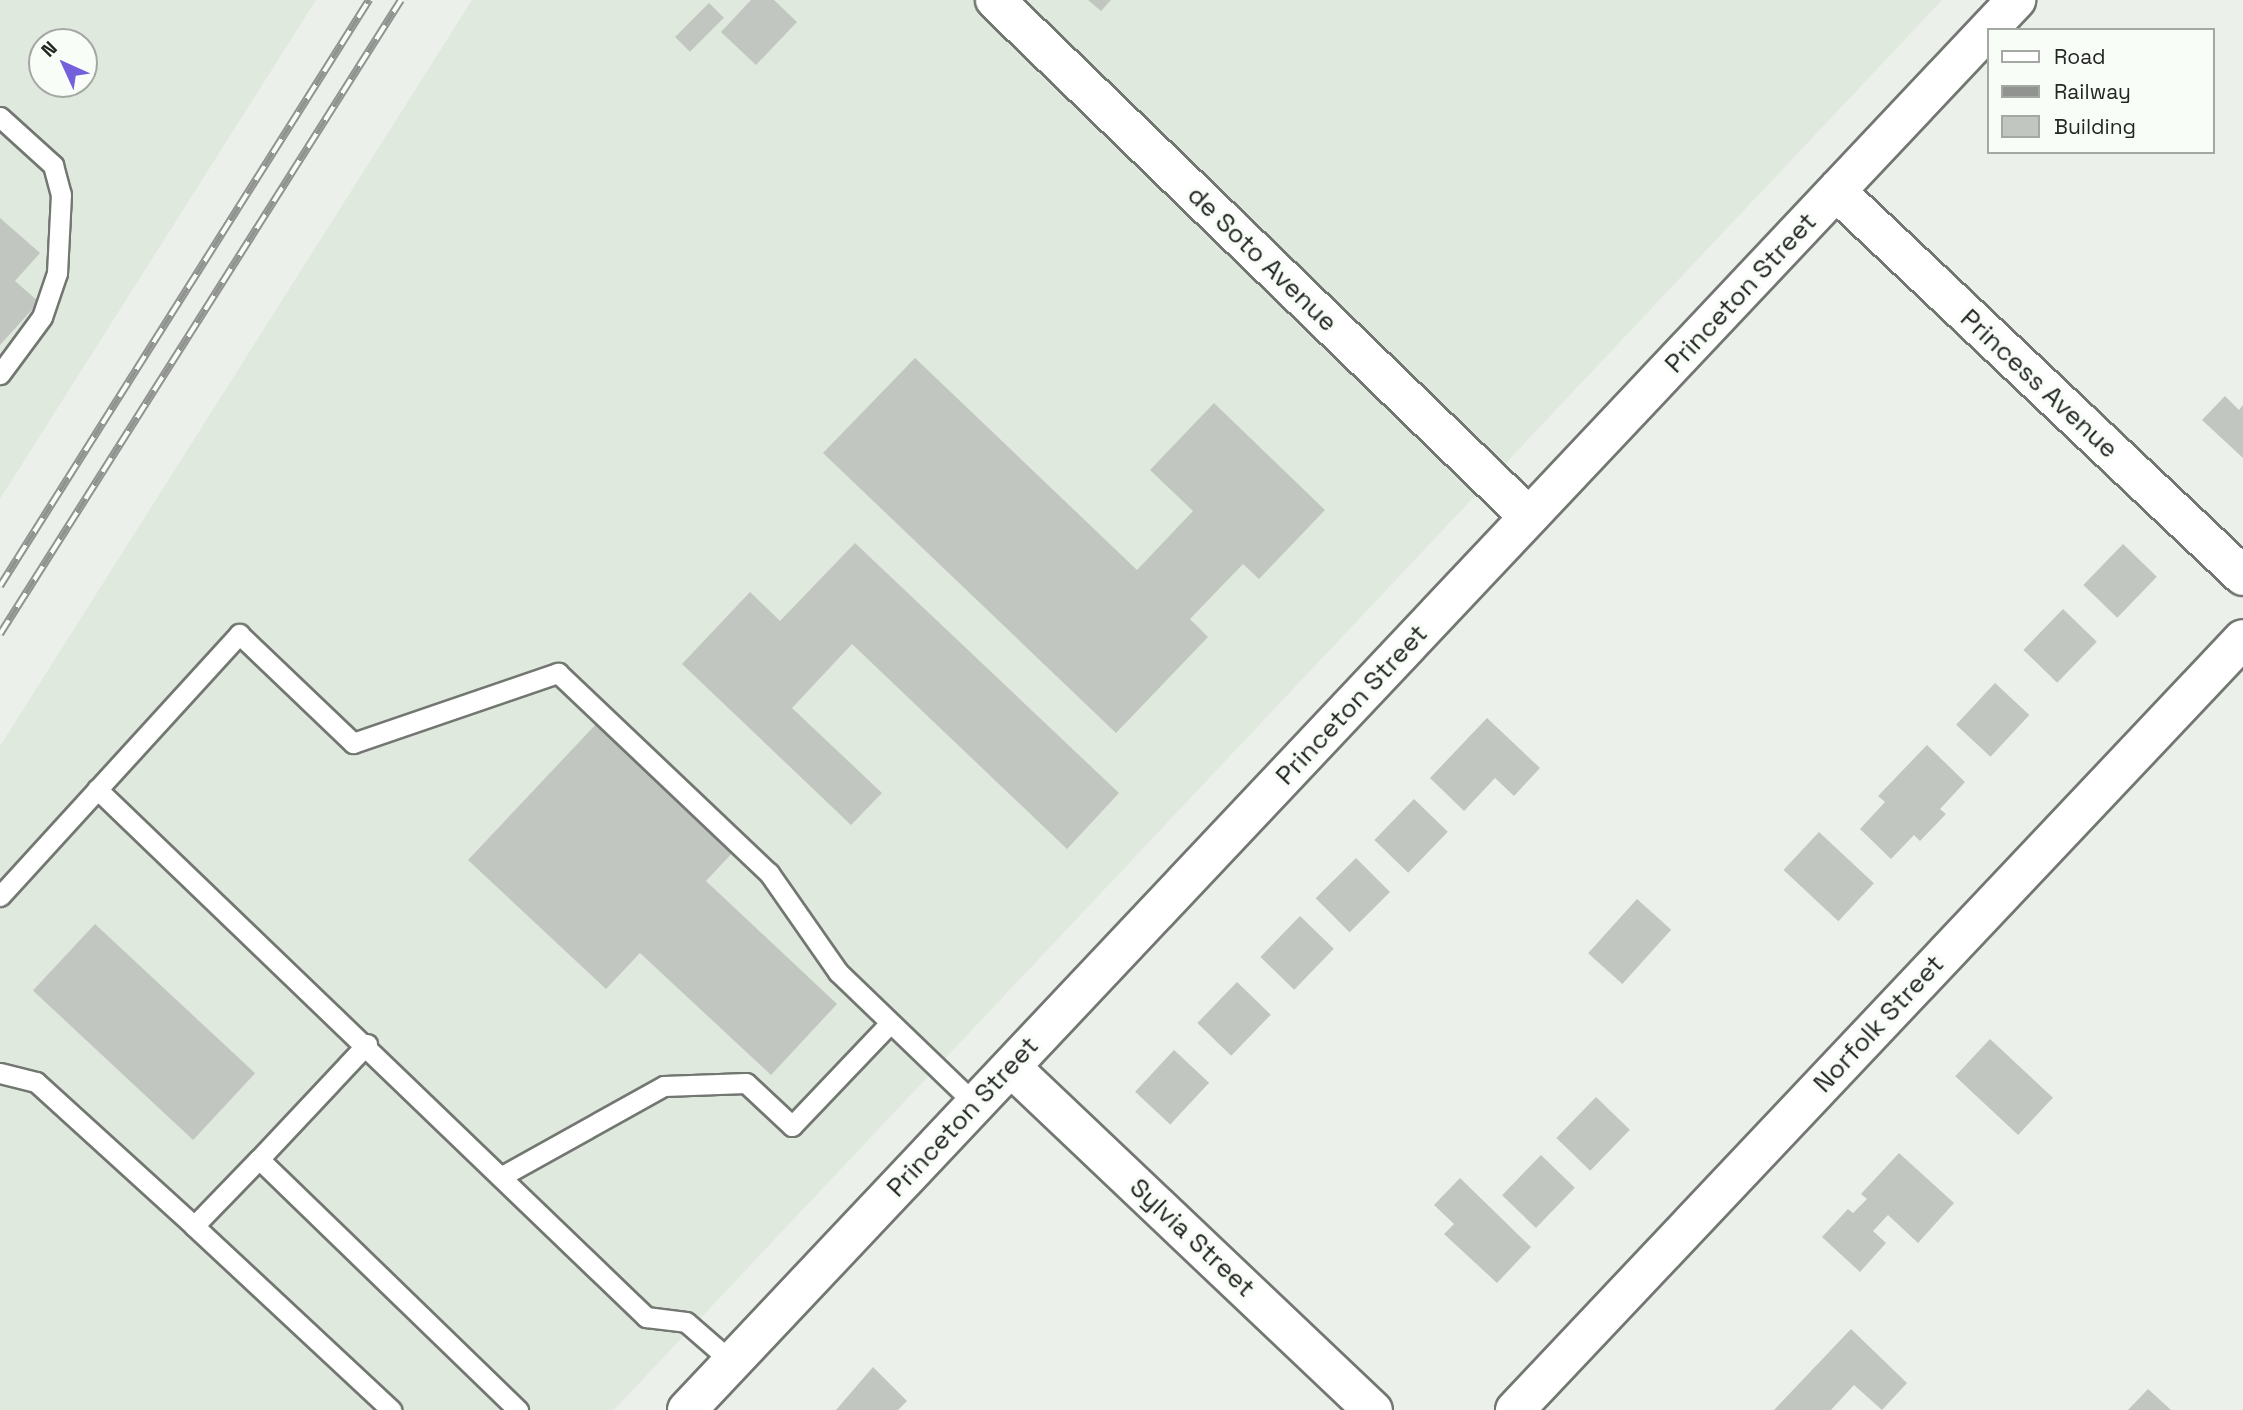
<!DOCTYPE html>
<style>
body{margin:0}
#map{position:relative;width:2243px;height:1410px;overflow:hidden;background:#ecf0eb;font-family:"Space Grotesk",sans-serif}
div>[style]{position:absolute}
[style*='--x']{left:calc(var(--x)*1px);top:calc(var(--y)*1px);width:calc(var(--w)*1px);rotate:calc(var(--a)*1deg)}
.built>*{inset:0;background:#e0e9dd}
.building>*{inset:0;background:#c2c6c1;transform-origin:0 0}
.roads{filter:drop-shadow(2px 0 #737772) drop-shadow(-2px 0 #737772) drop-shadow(0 2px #737772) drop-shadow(0 -2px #737772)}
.lane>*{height:19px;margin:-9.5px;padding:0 9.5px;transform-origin:9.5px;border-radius:9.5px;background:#fff}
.street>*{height:38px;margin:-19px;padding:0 19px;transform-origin:19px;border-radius:19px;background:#fff}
.rail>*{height:8px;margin-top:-4px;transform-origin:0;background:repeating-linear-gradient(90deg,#f9fdf8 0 16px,#909390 0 32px);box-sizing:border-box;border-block:2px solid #909390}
span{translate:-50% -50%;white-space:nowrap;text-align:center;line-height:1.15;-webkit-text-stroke:7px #f9fdf8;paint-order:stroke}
.street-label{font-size:26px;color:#242624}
.legend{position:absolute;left:1987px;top:28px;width:228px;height:126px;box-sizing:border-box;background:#f9fdf8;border:2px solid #a4a7a3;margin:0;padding:9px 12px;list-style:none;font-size:21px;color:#242624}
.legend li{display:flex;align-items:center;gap:14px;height:35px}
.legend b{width:35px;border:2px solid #a4a7a3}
.north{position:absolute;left:28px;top:28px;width:70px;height:70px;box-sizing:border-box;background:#f9fdf8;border:2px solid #a4a7a3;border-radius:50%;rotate:315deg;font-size:19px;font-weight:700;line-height:28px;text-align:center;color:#242624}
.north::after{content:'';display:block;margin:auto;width:24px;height:32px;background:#7460da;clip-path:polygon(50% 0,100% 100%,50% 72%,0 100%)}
</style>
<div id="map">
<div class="built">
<i style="clip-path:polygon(evenodd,0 0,316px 0,0 499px,0 0,42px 42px,84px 42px,84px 84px,42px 84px,42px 42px)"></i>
<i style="clip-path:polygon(472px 0,1942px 0,614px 1410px,0 1410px,0 746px)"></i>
</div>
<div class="building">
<i style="clip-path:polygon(751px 0,774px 0,797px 22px,756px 65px,721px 32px)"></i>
<i style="clip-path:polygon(1088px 0,1111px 0,1101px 11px)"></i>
<i style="left:709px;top:3px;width:21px;height:48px;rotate:45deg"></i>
<i style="clip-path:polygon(0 218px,40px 253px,15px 281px,39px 302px,0 345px)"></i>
<i style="clip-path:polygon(915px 358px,1137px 570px,1193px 511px,1150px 470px,1214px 403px,1325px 510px,1259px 579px,1243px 564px,1190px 619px,1208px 637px,1116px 733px,823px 453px)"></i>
<i style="clip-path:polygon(2225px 396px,2239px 410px,2243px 405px,2243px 458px,2202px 420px)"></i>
<i style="clip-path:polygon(855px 543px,1119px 793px,1067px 849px,852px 644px,792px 708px,882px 793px,851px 825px,682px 664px,750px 592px,780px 621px)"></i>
<i style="left:2123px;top:544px;width:47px;height:57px;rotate:44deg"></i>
<i style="left:2063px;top:609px;width:47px;height:57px;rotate:44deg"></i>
<i style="left:1995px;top:683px;width:47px;height:57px;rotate:43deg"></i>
<i style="clip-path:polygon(1487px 718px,1540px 768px,1514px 796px,1495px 778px,1464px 811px,1430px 778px)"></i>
<i style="clip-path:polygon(598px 722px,735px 850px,706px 881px,837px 1004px,771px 1075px,640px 953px,606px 989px,468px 860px)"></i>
<i style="clip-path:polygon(1927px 745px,1965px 782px,1940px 809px,1946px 814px,1920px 841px,1914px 835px,1891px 859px,1860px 829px,1885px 802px,1878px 796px)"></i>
<i style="left:1414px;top:799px;width:47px;height:57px;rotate:44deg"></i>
<i style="left:1819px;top:832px;width:75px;height:52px;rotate:43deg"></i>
<i style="left:1356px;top:858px;width:48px;height:57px;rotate:45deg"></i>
<i style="left:1637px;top:899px;width:46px;height:73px;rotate:42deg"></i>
<i style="left:1300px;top:916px;width:47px;height:57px;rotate:44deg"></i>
<i style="left:95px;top:924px;width:219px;height:91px;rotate:43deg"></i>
<i style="left:1237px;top:982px;width:47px;height:57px;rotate:44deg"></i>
<i style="left:1990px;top:1039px;width:86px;height:51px;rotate:43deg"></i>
<i style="left:1174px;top:1050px;width:48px;height:57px;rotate:43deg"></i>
<i style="left:1596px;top:1097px;width:47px;height:57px;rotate:44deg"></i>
<i style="clip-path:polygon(1899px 1153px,1954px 1203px,1918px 1243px,1888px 1215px,1873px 1231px,1886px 1243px,1860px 1272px,1822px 1237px,1848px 1209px,1853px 1213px,1867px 1199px,1861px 1194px)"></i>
<i style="left:1541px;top:1155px;width:47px;height:56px;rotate:44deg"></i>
<i style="clip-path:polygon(1460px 1178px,1531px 1247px,1497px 1283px,1444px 1234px,1454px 1224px,1434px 1205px)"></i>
<i style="clip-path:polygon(1851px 1329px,1907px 1383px,1882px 1410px,1854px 1385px,1831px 1410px,1774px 1410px)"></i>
<i style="clip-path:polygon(873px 1367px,907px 1401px,898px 1410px,836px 1410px)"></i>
<i style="clip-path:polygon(2148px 1389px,2171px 1410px,2128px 1410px)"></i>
</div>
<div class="roads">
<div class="lane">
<i style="--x:0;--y:117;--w:72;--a:42.2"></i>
<i style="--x:53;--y:165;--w:30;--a:75"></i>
<i style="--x:61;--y:194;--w:79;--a:92.9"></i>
<i style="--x:57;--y:273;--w:46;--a:108.8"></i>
<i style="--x:42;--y:317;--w:71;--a:126.4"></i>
<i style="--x:97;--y:789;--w:762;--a:43.88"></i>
<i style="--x:646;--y:1317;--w:40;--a:7.1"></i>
<i style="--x:686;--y:1322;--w:61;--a:41"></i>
<i style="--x:0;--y:896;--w:355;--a:-47.6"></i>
<i style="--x:239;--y:634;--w:158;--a:43.7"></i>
<i style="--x:353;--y:743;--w:217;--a:-18.9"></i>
<i style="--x:558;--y:673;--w:291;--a:43.5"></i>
<i style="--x:769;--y:873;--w:121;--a:55.1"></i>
<i style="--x:838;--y:972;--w:190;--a:43.9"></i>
<i style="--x:367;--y:1044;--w:158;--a:133.2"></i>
<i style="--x:259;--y:1159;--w:361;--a:44.1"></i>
<i style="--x:0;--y:1073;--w:37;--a:14"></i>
<i style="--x:36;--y:1082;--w:214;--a:42.3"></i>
<i style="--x:194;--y:1226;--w:93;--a:-45.9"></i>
<i style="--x:502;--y:1176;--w:185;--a:-29.1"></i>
<i style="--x:664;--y:1086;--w:82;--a:-2.1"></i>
<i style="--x:746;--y:1083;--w:63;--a:43.1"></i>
<i style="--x:792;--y:1126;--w:141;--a:-46.4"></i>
<i style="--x:194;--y:1226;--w:270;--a:43"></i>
</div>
<div class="street">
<i style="--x:995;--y:0;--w:743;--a:44.07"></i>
<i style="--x:1836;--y:191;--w:560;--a:43.41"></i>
<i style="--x:1011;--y:1067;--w:499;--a:43.5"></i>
<i style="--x:687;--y:1410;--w:1938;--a:-46.69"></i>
<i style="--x:1515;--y:1410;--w:1060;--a:-46.64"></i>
</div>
</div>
<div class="rail">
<i style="--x:0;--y:586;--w:693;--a:-57.8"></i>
<i style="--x:0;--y:634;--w:750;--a:-57.69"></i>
</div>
<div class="street-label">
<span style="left:1262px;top:259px;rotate:44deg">de Soto Avenue</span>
<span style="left:1741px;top:293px;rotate:-47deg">Princeton Street</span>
<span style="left:2039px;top:384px;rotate:43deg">Princess Avenue</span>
<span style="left:1352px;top:705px;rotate:-47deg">Princeton Street</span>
<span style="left:1879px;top:1024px;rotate:-47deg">Norfolk Street</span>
<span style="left:963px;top:1117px;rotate:-47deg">Princeton Street</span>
<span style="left:1192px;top:1238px;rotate:43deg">Sylvia Street</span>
</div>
<ul class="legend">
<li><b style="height:9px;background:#fff"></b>Road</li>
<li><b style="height:9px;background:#909390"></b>Railway</li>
<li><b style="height:19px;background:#c2c6c1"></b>Building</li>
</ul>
<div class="north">N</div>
</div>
